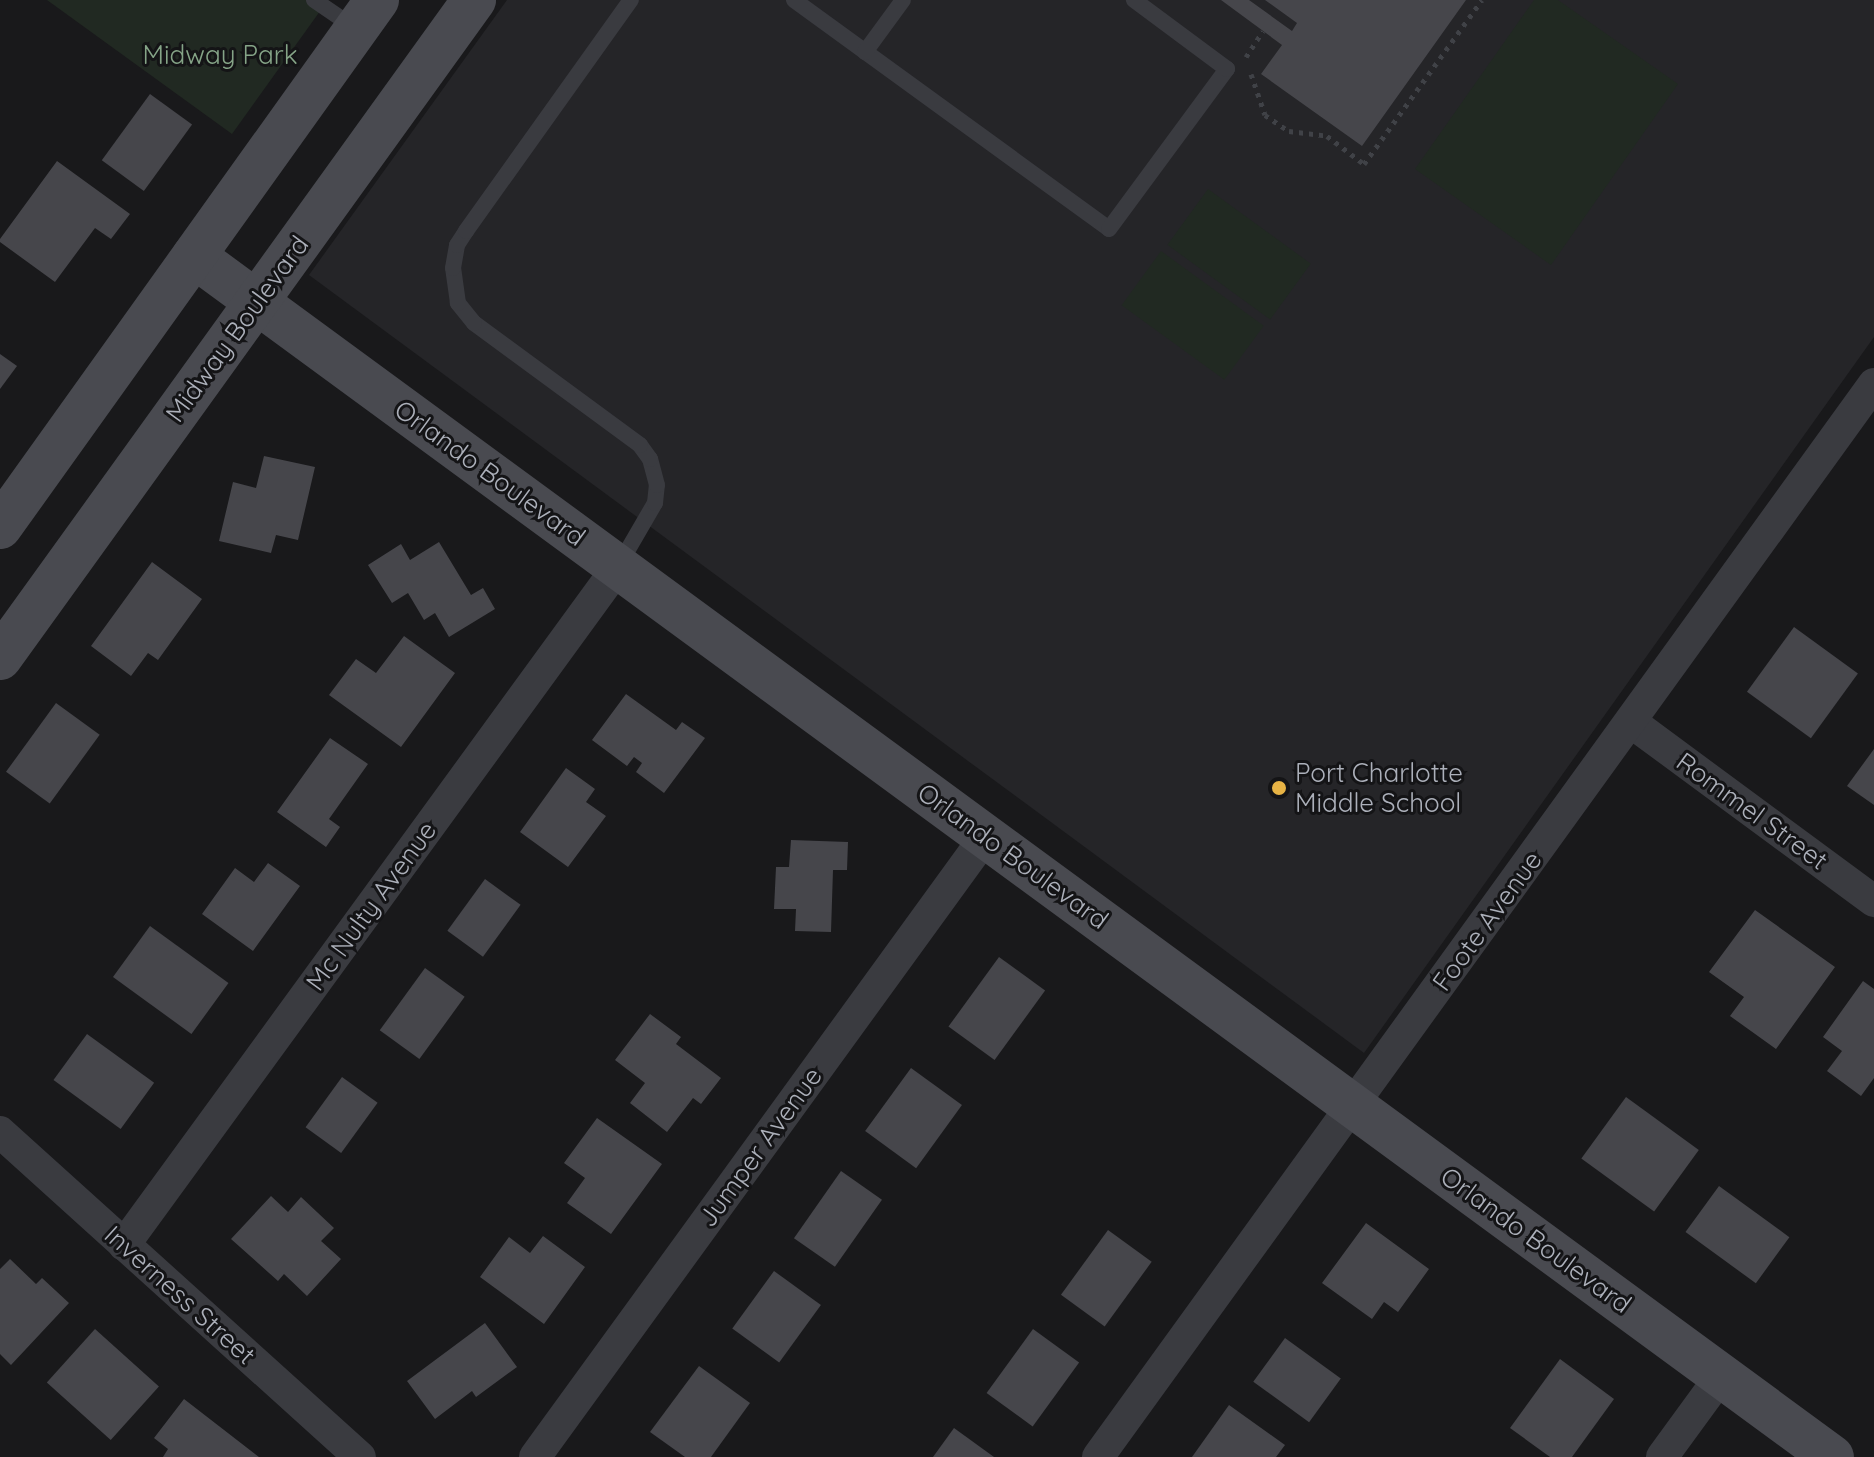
<!DOCTYPE html>
<style>
body{margin:0}
#map{position:relative;width:1874px;height:1457px;overflow:hidden;background:#19191b;font-family:Quicksand,sans-serif}
div>[style]{position:absolute}
[style*='--x']{left:calc(var(--x)*1px);top:calc(var(--y)*1px);width:calc(var(--w)*1px);rotate:calc(var(--a)*1deg)}
.built>*{inset:0;background:#252528}
.green>*{inset:0;background:#212922;transform-origin:0 0}
.building>*{inset:0;background:#46464b;transform-origin:0 0}
.path>*{height:5px;margin-top:-2.5px;transform-origin:0;background:repeating-linear-gradient(90deg,#404247 0 4px,transparent 0 10px)}
.lane>*{height:16px;margin:-8px;padding:0 8px;transform-origin:8px;border-radius:8px;background:#3a3b40}
.street>*{height:32px;margin:-16px;padding:0 16px;transform-origin:16px;border-radius:16px;background:#3a3b40}
.secondary>*{height:44px;margin:-22px;padding:0 22px;transform-origin:22px;border-radius:22px;background:#494a50}
.dots>*{width:22px;height:22px;translate:-50% -50%;box-sizing:border-box;border:4px solid #141416;border-radius:50%}
span{translate:-50% -50%;white-space:nowrap;text-align:center;line-height:1.15;-webkit-text-stroke:6px #141416;paint-order:stroke}
.park-label{font-size:26px;color:#85a487}
.street-label{font-size:26px;color:#acb0ba}
.poi-label{font-size:26px;color:#acb0ba}
.left{translate:0 -50%;text-align:left}
</style>
<div id="map">
<div class="built">
<i style="clip-path:polygon(507px 0,1874px 0,1874px 337px,1364px 1053px,309px 275px)"></i>
</div>
<div class="green">
<i style="clip-path:polygon(47px 0,328px 0,232px 134px)"></i>
<i style="clip-path:polygon(1534px 0,1558px 0,1678px 84px,1551px 265px,1415px 169px)"></i>
<i style="left:1208px;top:189px;width:127px;height:69px;rotate:36deg"></i>
<i style="left:1161px;top:251px;width:127px;height:67px;rotate:36deg"></i>
</div>
<div class="building">
<i style="clip-path:polygon(1221px 0,1249px 0,1292px 31px,1297px 23px,1265px 0,1466px 0,1362px 146px,1261px 74px,1282px 45px)"></i>
<i style="left:150px;top:94px;width:52px;height:82px;rotate:36deg"></i>
<i style="clip-path:polygon(57px 161px,130px 214px,111px 239px,95px 228px,55px 282px,0 242px,0 239px)"></i>
<i style="clip-path:polygon(0 354px,17px 366px,0 389px)"></i>
<i style="clip-path:polygon(264px 456px,315px 467px,298px 540px,276px 535px,271px 553px,219px 541px,233px 482px,256px 488px)"></i>
<i style="clip-path:polygon(439px 542px,471px 595px,483px 588px,495px 609px,449px 637px,435px 613px,424px 620px,408px 593px,392px 603px,368px 565px,401px 544px,410px 560px)"></i>
<i style="clip-path:polygon(152px 562px,202px 599px,158px 660px,148px 653px,131px 676px,91px 646px)"></i>
<i style="left:1794px;top:627px;width:79px;height:80px;rotate:36deg"></i>
<i style="clip-path:polygon(404px 636px,455px 673px,401px 747px,329px 695px,356px 659px,376px 673px)"></i>
<i style="clip-path:polygon(626px 694px,676px 730px,682px 722px,705px 738px,664px 793px,636px 772px,642px 763px,634px 757px,627px 766px,592px 740px)"></i>
<i style="left:56px;top:703px;width:54px;height:85px;rotate:36deg"></i>
<i style="clip-path:polygon(330px 738px,368px 764px,329px 819px,340px 827px,326px 847px,277px 812px)"></i>
<i style="clip-path:polygon(1874px 749px,1874px 805px,1847px 786px)"></i>
<i style="clip-path:polygon(566px 768px,595px 789px,586px 802px,606px 816px,568px 867px,520px 832px)"></i>
<i style="clip-path:polygon(791px 840px,848px 842px,847px 870px,833px 870px,831px 932px,795px 931px,796px 909px,774px 909px,776px 867px,789px 867px)"></i>
<i style="clip-path:polygon(268px 863px,300px 886px,253px 951px,202px 914px,235px 868px,254px 882px)"></i>
<i style="left:485px;top:879px;width:44px;height:64px;rotate:36deg"></i>
<i style="clip-path:polygon(1755px 910px,1835px 967px,1776px 1049px,1730px 1016px,1744px 997px,1709px 972px)"></i>
<i style="left:150px;top:926px;width:97px;height:63px;rotate:36deg"></i>
<i style="left:999px;top:957px;width:57px;height:86px;rotate:36deg"></i>
<i style="left:425px;top:968px;width:49px;height:77px;rotate:36deg"></i>
<i style="clip-path:polygon(1863px 981px,1874px 989px,1874px 1078px,1861px 1096px,1827px 1071px,1842px 1051px,1823px 1037px)"></i>
<i style="clip-path:polygon(650px 1014px,681px 1037px,676px 1044px,721px 1078px,701px 1104px,693px 1098px,667px 1132px,630px 1103px,645px 1083px,615px 1060px)"></i>
<i style="left:87px;top:1034px;width:83px;height:57px;rotate:36deg"></i>
<i style="left:911px;top:1068px;width:63px;height:78px;rotate:36deg"></i>
<i style="left:342px;top:1077px;width:44px;height:62px;rotate:36deg"></i>
<i style="left:1626px;top:1097px;width:90px;height:76px;rotate:36deg"></i>
<i style="clip-path:polygon(597px 1118px,662px 1164px,611px 1234px,567px 1203px,585px 1178px,564px 1163px)"></i>
<i style="left:841px;top:1171px;width:50px;height:82px;rotate:35deg"></i>
<i style="left:1719px;top:1186px;width:87px;height:57px;rotate:36deg"></i>
<i style="clip-path:polygon(271px 1196px,288px 1212px,301px 1197px,334px 1228px,321px 1241px,341px 1259px,307px 1296px,284px 1274px,278px 1281px,231px 1239px)"></i>
<i style="clip-path:polygon(1366px 1223px,1429px 1269px,1398px 1312px,1384px 1302px,1372px 1319px,1322px 1283px)"></i>
<i style="left:1108px;top:1230px;width:54px;height:80px;rotate:36deg"></i>
<i style="clip-path:polygon(543px 1236px,585px 1267px,544px 1324px,480px 1277px,509px 1237px,530px 1253px)"></i>
<i style="clip-path:polygon(10px 1259px,36px 1284px,42px 1278px,69px 1303px,11px 1365px,0 1354px,0 1269px)"></i>
<i style="left:774px;top:1271px;width:58px;height:71px;rotate:36deg"></i>
<i style="clip-path:polygon(485px 1323px,517px 1367px,476px 1397px,472px 1391px,435px 1419px,407px 1381px)"></i>
<i style="left:95px;top:1329px;width:86px;height:72px;rotate:42deg"></i>
<i style="left:1033px;top:1329px;width:57px;height:79px;rotate:36deg"></i>
<i style="left:1285px;top:1338px;width:69px;height:54px;rotate:36deg"></i>
<i style="clip-path:polygon(1560px 1359px,1614px 1399px,1572px 1457px,1550px 1457px,1510px 1428px)"></i>
<i style="clip-path:polygon(699px 1366px,750px 1403px,711px 1457px,685px 1457px,650px 1432px)"></i>
<i style="clip-path:polygon(184px 1399px,259px 1457px,163px 1457px,168px 1449px,154px 1438px)"></i>
<i style="clip-path:polygon(1229px 1405px,1285px 1445px,1276px 1457px,1192px 1457px)"></i>
<i style="clip-path:polygon(954px 1428px,994px 1457px,933px 1457px)"></i>
</div>
<div class="path">
<i style="--x:1246;--y:57;--w:31;--a:-57"></i>
<i style="--x:1251;--y:74;--w:43;--a:71.1"></i>
<i style="--x:1265;--y:115;--w:29;--a:34"></i>
<i style="--x:1289;--y:131;--w:38;--a:7"></i>
<i style="--x:1327;--y:136;--w:46;--a:37.1"></i>
<i style="--x:1364;--y:164;--w:202;--a:-54.3"></i>
</div>
<div class="lane">
<i style="--x:314;--y:0;--w:50;--a:34.3"></i>
<i style="--x:794;--y:0;--w:389;--a:36"></i>
<i style="--x:1109;--y:229;--w:199;--a:-53.6"></i>
<i style="--x:1227;--y:69;--w:116;--a:-143.4"></i>
<i style="--x:865;--y:52;--w:64;--a:-53.8"></i>
<i style="--x:619;--y:565;--w:72;--a:-59.9"></i>
<i style="--x:655;--y:503;--w:18;--a:-84"></i>
<i style="--x:657;--y:485;--w:27;--a:-105"></i>
<i style="--x:650;--y:459;--w:17;--a:-126"></i>
<i style="--x:640;--y:445;--w:206;--a:-143.7"></i>
<i style="--x:474;--y:323;--w:26;--a:-129"></i>
<i style="--x:458;--y:303;--w:35;--a:-98"></i>
<i style="--x:453;--y:268;--w:23;--a:-80"></i>
<i style="--x:457;--y:245;--w:17;--a:-57"></i>
<i style="--x:466;--y:231;--w:284;--a:-54.5"></i>
</div>
<div class="street">
<i style="--x:1631;--y:722;--w:302;--a:36.4"></i>
<i style="--x:0;--y:1132;--w:485;--a:42.1"></i>
<i style="--x:124;--y:1245;--w:839;--a:-53.92"></i>
<i style="--x:535;--y:1457;--w:767;--a:-54.01"></i>
<i style="--x:1098;--y:1457;--w:1324;--a:-54.13"></i>
<i style="--x:1662;--y:1457;--w:100;--a:-53.9"></i>
</div>
<div class="secondary">
<i style="--x:194;--y:256;--w:2031;--a:36.25"></i>
<i style="--x:0;--y:527;--w:648;--a:-54.42"></i>
<i style="--x:0;--y:658;--w:811;--a:-54.23"></i>
</div>
<div class="dots">
<i style="left:1279px;top:788px;background:#e7b345"></i>
</div>
<div class="park-label">
<span style="left:220px;top:55px">Midway Park</span>
</div>
<div class="street-label">
<span style="left:237px;top:329px;rotate:-54deg">Midway Boulevard</span>
<span style="left:490px;top:473px;rotate:36deg">Orlando Boulevard</span>
<span style="left:1752px;top:811px;rotate:36deg">Rommel Street</span>
<span style="left:1013px;top:856px;rotate:36deg">Orlando Boulevard</span>
<span style="left:371px;top:906px;rotate:-54deg">Mc Nulty Avenue</span>
<span style="left:1487px;top:921px;rotate:-54deg">Foote Avenue</span>
<span style="left:760px;top:1147px;rotate:-54deg">Jumper Avenue</span>
<span style="left:1536px;top:1240px;rotate:36deg">Orlando Boulevard</span>
<span style="left:180px;top:1295px;rotate:42deg">Inverness Street</span>
</div>
<div class="poi-label">
<span class="left" style="left:1295px;top:788px">Port Charlotte<br>Middle School</span>
</div>
</div>
